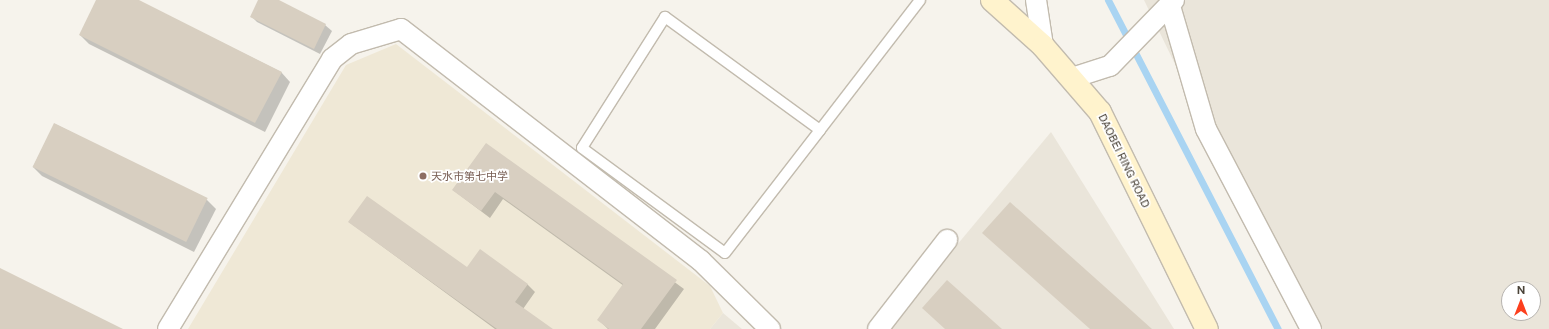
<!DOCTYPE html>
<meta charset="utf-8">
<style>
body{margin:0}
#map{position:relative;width:1549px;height:329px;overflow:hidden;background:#f6f3ec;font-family:"Public Sans","Noto Sans SC",sans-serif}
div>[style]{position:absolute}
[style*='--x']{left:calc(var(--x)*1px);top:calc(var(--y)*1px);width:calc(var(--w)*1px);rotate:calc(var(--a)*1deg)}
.residential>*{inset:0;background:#eae5da}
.education>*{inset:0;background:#efe8d6}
.shadow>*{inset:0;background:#0003}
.stream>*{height:7px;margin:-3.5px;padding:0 3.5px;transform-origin:3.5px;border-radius:3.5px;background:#a9d4f2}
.building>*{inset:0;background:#d8cfc1;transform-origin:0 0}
.roads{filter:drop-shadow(1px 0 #c2bbae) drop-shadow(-1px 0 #c2bbae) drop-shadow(0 1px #c2bbae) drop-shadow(0 -1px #c2bbae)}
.lane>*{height:10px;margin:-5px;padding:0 5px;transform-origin:5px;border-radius:5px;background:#fff}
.street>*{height:20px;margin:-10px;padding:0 10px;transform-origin:10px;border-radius:10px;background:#fff}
.secondary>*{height:22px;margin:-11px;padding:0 11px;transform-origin:11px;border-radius:11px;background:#fff3cd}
.dots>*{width:11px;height:11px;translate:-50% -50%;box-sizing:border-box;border:2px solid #fff;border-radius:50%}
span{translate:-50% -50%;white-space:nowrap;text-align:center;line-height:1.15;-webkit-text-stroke:3.5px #fff;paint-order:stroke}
.street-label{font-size:11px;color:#4b4439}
.education-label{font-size:11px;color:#785e54}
.left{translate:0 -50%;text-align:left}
.north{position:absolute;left:1501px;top:281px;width:40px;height:40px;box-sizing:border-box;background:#fff;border:1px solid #b7b4b0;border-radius:50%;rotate:0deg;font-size:11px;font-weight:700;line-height:16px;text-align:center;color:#4b4439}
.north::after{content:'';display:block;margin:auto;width:14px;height:18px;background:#fc3f1d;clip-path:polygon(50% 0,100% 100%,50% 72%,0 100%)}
</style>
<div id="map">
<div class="residential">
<i style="clip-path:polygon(evenodd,1144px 0,1549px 0,1549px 329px,1303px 329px,1144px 0,1509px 289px,1533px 289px,1533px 313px,1509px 313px,1509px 289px)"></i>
<i style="clip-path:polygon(1051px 132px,1174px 329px,887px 329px)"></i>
<i style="clip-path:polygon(723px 313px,742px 329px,710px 329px)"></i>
</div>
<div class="education">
<i style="clip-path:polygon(396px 44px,710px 286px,723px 313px,710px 329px,188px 329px,346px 65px)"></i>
</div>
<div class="shadow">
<i style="clip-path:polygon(97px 0,136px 0,281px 72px,290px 82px,265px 132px,89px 44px,80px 35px)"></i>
<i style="clip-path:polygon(260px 0,276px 0,325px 25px,332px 31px,320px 54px,257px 22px,251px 16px)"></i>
<i style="clip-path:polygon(55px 124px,207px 200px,216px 209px,194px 252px,42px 176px,33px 167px)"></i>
<i style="clip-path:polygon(486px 144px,684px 289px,655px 329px,608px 329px,599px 320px,624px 286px,503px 199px,490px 218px,453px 190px)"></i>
<i style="clip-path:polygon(349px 222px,467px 268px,527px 284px,535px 292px,523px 309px,551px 329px,495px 329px)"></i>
</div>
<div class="stream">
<i style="--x:1108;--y:0;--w:370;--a:62.7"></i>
</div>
<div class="building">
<i style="clip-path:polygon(96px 0,139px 0,282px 72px,255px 123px,79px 35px)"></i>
<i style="clip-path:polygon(258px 0,279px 0,326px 24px,314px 49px,250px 17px)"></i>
<i style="left:54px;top:123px;width:171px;height:49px;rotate:26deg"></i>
<i style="clip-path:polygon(486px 143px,677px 280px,641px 329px,609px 329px,597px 320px,623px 284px,495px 192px,481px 211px,452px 190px)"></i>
<i style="clip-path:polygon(367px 196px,467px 267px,480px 249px,528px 284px,515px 302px,553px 329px,497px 329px,348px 222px)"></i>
<i style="clip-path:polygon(1010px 202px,1152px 329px,1090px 329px,982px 233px)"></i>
<i style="clip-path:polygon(0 268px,123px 329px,0 329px)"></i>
<i style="clip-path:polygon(947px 280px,1002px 329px,945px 329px,922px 308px)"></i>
</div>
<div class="roads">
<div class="lane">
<i style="--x:820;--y:130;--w:192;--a:-143.9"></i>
<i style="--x:665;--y:17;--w:155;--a:122.4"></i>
<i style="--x:582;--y:148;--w:177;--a:36.3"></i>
<i style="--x:725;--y:253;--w:155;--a:-52.3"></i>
<i style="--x:820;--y:130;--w:164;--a:-52.4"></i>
</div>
<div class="street">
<i style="--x:1036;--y:0;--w:47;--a:81.3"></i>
<i style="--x:1170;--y:6;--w:128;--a:73.7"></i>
<i style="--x:1206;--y:129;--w:226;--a:62.3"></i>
<i style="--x:1072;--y:78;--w:40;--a:-18"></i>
<i style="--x:1110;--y:66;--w:92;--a:-45.9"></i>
<i style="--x:168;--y:329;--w:316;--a:-58.7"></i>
<i style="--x:332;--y:59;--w:24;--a:-38"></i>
<i style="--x:351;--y:44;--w:52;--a:-16.7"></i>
<i style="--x:401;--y:29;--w:379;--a:37.7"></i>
<i style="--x:701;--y:261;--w:97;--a:44.6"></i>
<i style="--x:878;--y:329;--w:113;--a:-52.2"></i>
</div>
<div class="secondary">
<i style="--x:992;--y:0;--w:69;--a:42"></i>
<i style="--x:1043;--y:46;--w:87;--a:49.2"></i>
<i style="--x:1100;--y:112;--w:242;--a:63.8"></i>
</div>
</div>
<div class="dots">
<i style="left:423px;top:176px;background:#8d6e63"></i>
</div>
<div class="street-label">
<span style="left:1124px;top:161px;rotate:64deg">DAOBEI RING ROAD</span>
</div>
<div class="education-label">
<span class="left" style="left:431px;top:176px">天水市第七中学</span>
</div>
<div class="north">N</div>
</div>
